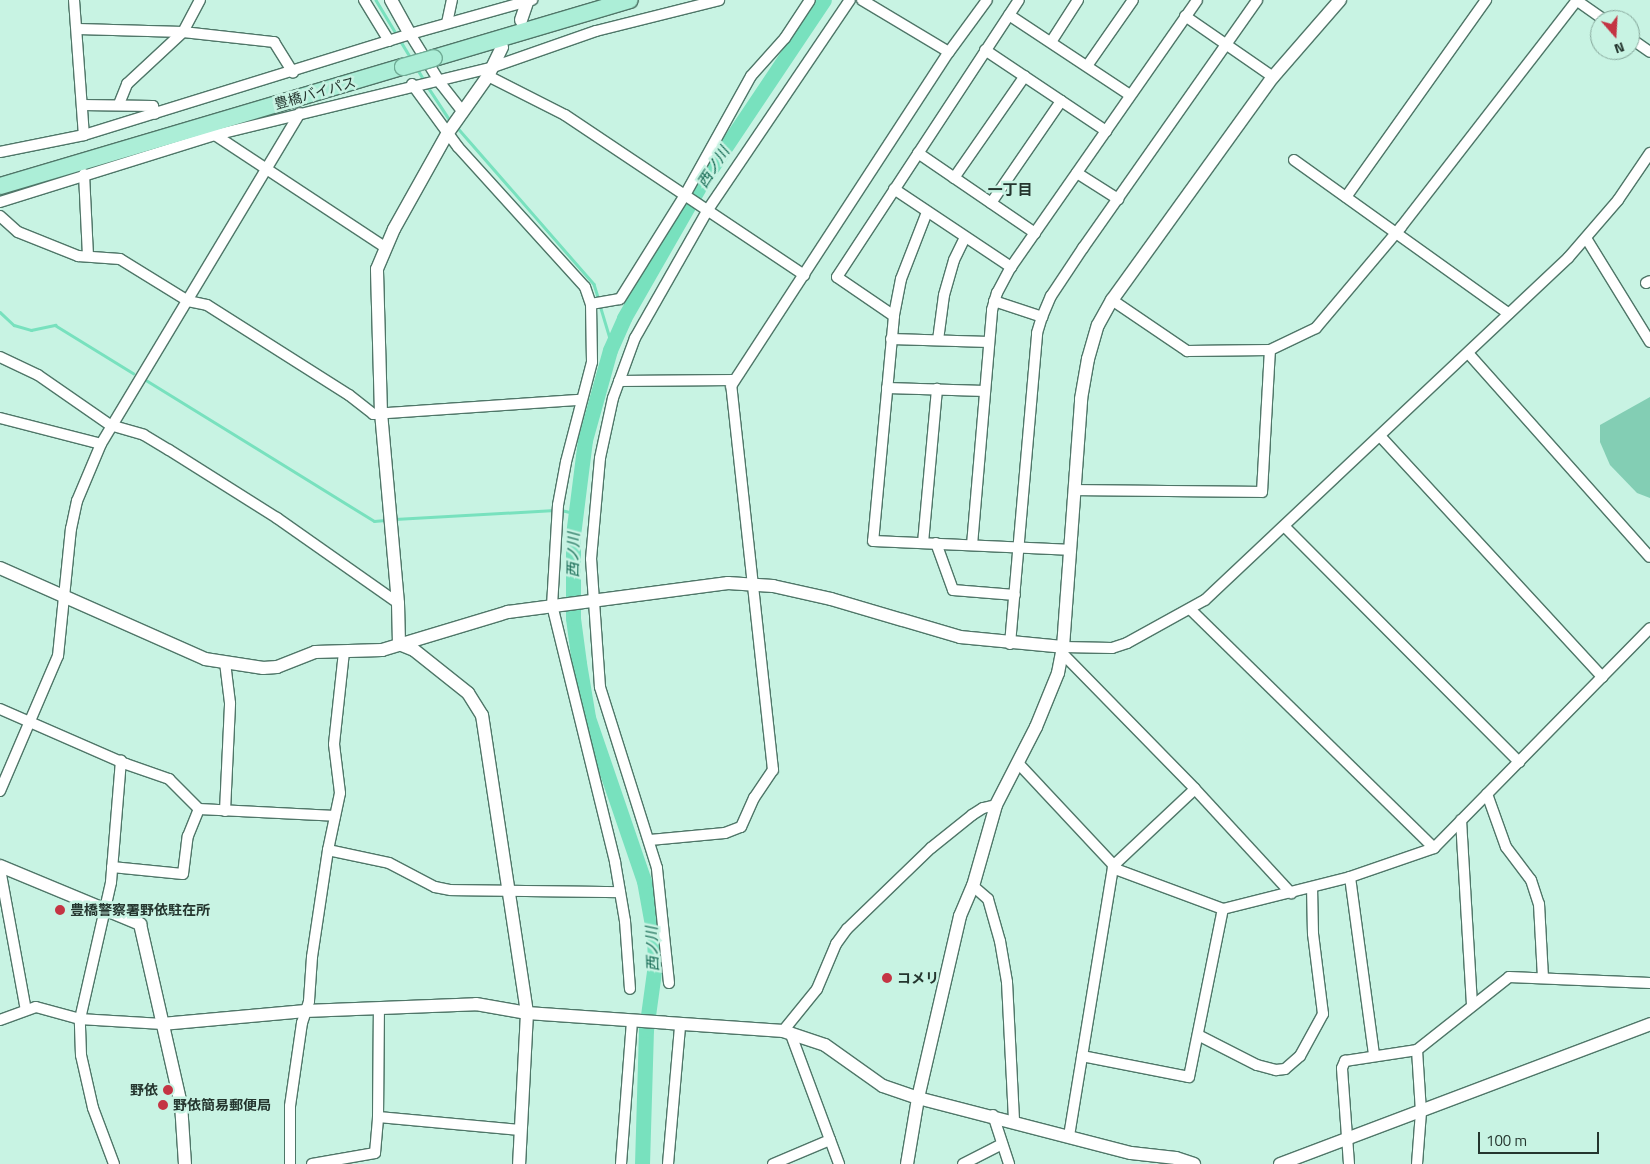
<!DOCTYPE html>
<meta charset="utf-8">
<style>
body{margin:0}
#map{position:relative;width:1650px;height:1164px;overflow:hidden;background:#c8f3e3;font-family:"Titillium Web","Noto Sans JP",sans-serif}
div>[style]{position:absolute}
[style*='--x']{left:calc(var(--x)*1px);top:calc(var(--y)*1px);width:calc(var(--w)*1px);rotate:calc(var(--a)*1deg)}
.green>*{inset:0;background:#83ceb4}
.stream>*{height:2.5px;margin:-1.25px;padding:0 1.25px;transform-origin:1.25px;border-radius:1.25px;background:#78e1be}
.river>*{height:15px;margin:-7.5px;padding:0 7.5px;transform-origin:7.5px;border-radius:7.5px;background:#78e1be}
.roads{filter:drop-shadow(1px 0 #4f7668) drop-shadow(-1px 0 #4f7668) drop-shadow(0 1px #4f7668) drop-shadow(0 -1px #4f7668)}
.minor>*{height:10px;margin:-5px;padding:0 5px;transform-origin:5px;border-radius:5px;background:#fff}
.tertiary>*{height:12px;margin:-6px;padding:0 6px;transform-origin:6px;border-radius:6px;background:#fff}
.trunk>*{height:16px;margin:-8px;padding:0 8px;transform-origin:8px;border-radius:8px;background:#aceed7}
.bridges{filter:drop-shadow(1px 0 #6fab95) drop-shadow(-1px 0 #6fab95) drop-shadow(0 1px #6fab95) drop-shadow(0 -1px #6fab95)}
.trunk-bridge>*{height:16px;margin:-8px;padding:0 8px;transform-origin:8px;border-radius:8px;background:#aceed7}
.dots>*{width:14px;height:14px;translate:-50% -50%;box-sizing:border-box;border:2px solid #c8f3e3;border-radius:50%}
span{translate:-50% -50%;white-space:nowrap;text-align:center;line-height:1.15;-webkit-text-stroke:5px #c8f3e3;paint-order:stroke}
.street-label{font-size:14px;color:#24352e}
.poi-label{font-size:14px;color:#24352e;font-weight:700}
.left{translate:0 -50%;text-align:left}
.right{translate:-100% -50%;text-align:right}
.water-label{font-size:15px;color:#0f644e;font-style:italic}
.neighbourhood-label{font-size:15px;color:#24352e;font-weight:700}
.north{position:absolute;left:1590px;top:10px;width:50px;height:50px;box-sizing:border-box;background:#c8f3e3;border:1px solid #86a79b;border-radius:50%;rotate:161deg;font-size:14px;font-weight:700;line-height:20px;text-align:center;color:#24352e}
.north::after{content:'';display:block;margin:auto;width:18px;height:22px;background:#c43443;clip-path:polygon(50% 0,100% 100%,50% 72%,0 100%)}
.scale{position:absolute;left:1478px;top:1132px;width:121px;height:22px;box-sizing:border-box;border:2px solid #24352e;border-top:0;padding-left:6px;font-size:15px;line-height:18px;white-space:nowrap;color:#24352e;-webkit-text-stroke:4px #c8f3e3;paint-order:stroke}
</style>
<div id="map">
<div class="green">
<i style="clip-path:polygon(1650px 397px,1650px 498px,1637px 493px,1610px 465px,1600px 442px,1600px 425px)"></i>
</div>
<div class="stream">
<i style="--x:376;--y:0;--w:41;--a:59"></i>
<i style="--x:400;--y:40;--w:21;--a:59"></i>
<i style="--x:418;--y:70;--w:12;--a:59"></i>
<i style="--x:428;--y:87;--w:42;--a:56.7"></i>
<i style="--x:457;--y:127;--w:208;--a:48.9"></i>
<i style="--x:594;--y:284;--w:17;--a:73"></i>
<i style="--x:600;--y:305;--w:42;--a:73.3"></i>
<i style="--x:0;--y:312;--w:19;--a:43"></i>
<i style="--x:14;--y:325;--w:18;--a:16"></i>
<i style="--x:31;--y:330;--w:25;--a:-12"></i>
<i style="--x:55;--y:325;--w:92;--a:31.6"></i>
<i style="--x:146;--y:380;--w:268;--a:31.7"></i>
<i style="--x:374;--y:521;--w:11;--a:-5"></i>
<i style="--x:561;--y:510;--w:13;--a:13"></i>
<i style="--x:395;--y:519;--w:160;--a:-3.2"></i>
</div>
<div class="river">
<i style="--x:642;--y:1164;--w:134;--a:-88.3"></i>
<i style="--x:646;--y:1030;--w:67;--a:-82.2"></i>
<i style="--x:655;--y:964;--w:28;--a:-92"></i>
<i style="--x:654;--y:936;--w:56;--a:-100.3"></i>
<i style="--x:644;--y:881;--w:173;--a:-108.9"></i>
<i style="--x:588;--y:717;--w:55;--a:-99.5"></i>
<i style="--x:579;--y:663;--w:45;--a:-97.6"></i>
<i style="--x:573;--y:618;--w:83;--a:-90"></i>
<i style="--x:573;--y:535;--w:96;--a:-82.8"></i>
<i style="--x:585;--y:440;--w:93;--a:-74.5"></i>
<i style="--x:610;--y:350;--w:35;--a:-66"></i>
<i style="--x:624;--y:318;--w:157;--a:-60.2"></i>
<i style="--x:702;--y:182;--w:219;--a:-56.2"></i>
</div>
<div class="roads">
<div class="minor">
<i style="--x:74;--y:0;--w:135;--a:85.8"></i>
<i style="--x:364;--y:0;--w:48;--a:58.6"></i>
<i style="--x:862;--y:0;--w:101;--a:30.9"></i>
<i style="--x:1576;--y:0;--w:35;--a:35"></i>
<i style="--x:1009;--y:15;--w:145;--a:33.5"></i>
<i style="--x:1185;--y:16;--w:107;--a:34.7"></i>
<i style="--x:447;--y:23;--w:24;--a:-78"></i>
<i style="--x:78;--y:29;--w:105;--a:1.6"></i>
<i style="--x:183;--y:32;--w:92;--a:6.3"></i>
<i style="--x:274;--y:42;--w:36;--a:58"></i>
<i style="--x:410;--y:34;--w:59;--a:58.2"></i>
<i style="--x:441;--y:84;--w:36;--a:52"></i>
<i style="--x:1630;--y:38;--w:24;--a:35"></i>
<i style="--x:1051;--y:42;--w:50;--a:-57.3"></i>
<i style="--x:985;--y:50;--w:146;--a:33.8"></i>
<i style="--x:1087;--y:66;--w:80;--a:-55.1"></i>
<i style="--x:488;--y:76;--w:86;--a:26.9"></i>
<i style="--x:565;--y:115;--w:288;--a:33.8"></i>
<i style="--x:412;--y:84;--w:78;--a:53.9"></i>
<i style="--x:458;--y:147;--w:189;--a:47.8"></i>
<i style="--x:585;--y:287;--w:18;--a:71"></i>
<i style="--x:591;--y:304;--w:58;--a:89"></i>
<i style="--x:592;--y:362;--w:103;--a:104.6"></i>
<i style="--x:566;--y:462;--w:44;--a:100.5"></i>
<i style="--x:558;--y:505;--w:100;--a:93.4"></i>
<i style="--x:552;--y:605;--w:265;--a:76.2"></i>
<i style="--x:615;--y:862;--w:60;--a:80.4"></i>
<i style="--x:625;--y:921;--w:68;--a:85.8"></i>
<i style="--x:119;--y:104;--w:22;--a:-68"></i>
<i style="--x:127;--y:84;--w:76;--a:-42.9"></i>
<i style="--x:183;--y:32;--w:36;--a:-62"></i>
<i style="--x:82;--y:105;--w:71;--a:0.8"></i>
<i style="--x:153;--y:106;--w:8;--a:76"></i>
<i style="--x:215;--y:135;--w:204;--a:33.4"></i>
<i style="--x:0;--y:152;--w:86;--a:-11.4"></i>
<i style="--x:84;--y:135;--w:341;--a:-17.2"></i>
<i style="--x:410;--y:34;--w:127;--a:-15.6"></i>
<i style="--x:918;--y:153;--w:142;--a:34.4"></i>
<i style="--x:1294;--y:160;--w:264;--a:35.6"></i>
<i style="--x:1077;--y:173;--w:49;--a:32.4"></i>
<i style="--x:84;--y:174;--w:82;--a:87.2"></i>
<i style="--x:954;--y:178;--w:124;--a:-55.2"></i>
<i style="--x:894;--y:189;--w:141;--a:33.7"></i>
<i style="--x:1346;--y:197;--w:242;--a:-54.6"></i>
<i style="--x:0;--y:202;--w:225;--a:-17.3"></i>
<i style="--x:215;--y:135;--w:286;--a:-13.7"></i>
<i style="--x:493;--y:67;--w:109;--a:-19.3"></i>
<i style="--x:596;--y:31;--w:127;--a:-14.1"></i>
<i style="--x:991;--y:203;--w:124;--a:-55.5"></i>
<i style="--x:927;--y:212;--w:72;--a:111.2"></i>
<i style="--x:901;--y:279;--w:38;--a:101"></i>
<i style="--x:894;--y:316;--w:226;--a:95.3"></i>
<i style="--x:873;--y:541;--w:196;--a:2.6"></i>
<i style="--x:0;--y:216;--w:24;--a:42"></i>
<i style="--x:18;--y:232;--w:65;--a:21.8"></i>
<i style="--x:78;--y:256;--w:42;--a:4.1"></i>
<i style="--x:120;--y:259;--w:80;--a:31.7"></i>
<i style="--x:188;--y:301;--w:19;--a:12"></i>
<i style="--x:207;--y:305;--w:168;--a:32.4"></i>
<i style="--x:349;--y:395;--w:31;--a:38"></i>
<i style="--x:373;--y:414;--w:208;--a:-3.9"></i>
<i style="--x:1586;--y:238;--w:122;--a:58.4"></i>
<i style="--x:1646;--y:283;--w:4;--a:-27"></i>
<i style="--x:1112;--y:300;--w:91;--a:34.2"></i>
<i style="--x:1187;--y:351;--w:83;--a:-0.7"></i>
<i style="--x:1270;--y:350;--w:51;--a:-25.6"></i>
<i style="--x:1316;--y:328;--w:132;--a:-49.9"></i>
<i style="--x:1401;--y:227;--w:287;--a:-52.2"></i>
<i style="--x:994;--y:301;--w:51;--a:18.4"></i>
<i style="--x:591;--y:304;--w:29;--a:-10"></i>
<i style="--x:620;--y:299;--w:123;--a:-58"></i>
<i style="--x:685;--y:195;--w:136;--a:-61"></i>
<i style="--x:751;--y:76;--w:51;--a:-48.2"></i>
<i style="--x:785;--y:38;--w:45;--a:-56.7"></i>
<i style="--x:894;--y:316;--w:69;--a:-145.6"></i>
<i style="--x:837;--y:277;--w:331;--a:-56.7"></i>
<i style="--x:891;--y:339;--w:98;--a:1.8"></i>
<i style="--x:938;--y:340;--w:45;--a:-82.4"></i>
<i style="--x:944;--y:295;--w:36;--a:-74"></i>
<i style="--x:954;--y:260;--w:25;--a:-64"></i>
<i style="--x:1468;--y:353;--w:273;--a:48.3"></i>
<i style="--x:0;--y:357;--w:42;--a:25.3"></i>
<i style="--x:38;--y:375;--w:88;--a:34.8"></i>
<i style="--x:110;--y:425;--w:35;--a:16"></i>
<i style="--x:144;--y:435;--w:29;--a:31"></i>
<i style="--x:169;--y:450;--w:128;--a:32.2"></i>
<i style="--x:277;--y:518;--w:148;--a:35.1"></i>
<i style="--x:619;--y:381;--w:115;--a:-0.5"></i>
<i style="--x:887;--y:388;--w:98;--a:1.8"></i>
<i style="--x:0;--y:418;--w:104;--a:14.4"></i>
<i style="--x:1380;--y:436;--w:328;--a:47.3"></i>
<i style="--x:1074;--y:490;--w:188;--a:0.6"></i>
<i style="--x:1262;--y:492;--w:142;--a:-86.8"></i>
<i style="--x:1285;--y:527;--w:332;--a:45.1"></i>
<i style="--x:923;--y:543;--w:155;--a:-84.8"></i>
<i style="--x:936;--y:543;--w:50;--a:70.1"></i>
<i style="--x:953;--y:590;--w:62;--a:4.6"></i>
<i style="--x:972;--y:545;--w:236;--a:-85.1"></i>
<i style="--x:992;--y:310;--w:18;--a:-74"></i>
<i style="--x:997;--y:293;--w:30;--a:-62"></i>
<i style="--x:1011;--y:267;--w:325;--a:-55.1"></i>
<i style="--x:1191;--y:610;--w:340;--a:44.4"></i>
<i style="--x:1010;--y:644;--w:312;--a:-85"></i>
<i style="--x:1037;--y:333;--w:17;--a:-73"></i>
<i style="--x:1042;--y:317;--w:23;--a:-67"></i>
<i style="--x:1051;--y:296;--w:58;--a:-56.3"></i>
<i style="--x:1083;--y:248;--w:303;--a:-54.9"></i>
<i style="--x:1063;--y:647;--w:49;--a:1.2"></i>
<i style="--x:1112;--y:648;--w:16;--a:-18"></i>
<i style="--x:1127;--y:643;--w:89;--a:-28.9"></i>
<i style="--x:1205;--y:600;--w:499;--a:-43.3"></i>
<i style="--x:1568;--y:258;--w:77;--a:-49.2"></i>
<i style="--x:1618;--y:200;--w:57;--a:-55.8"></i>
<i style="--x:1062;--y:653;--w:190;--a:45.6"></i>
<i style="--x:1195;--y:789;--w:142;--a:47.3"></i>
<i style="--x:0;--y:709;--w:137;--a:23.6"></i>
<i style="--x:126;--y:764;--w:46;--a:19.2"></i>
<i style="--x:169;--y:779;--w:42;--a:45"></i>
<i style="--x:199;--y:809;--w:136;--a:2.9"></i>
<i style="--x:1018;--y:763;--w:146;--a:46.9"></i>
<i style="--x:1118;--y:870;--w:112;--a:20.4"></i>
<i style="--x:1223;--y:909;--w:131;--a:-14.1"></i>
<i style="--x:1350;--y:877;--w:89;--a:-19"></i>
<i style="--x:1434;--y:848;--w:308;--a:-45.5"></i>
<i style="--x:0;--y:791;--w:147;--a:-66.8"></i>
<i style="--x:58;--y:656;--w:128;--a:-84.2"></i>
<i style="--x:71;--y:529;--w:29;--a:-78"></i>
<i style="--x:77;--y:501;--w:62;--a:-67.2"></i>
<i style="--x:101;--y:444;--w:386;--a:-59"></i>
<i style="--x:1487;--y:794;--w:56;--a:70.3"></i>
<i style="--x:1506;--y:847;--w:41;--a:52.9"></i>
<i style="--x:1531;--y:880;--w:25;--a:72"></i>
<i style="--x:1539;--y:904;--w:74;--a:86.9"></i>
<i style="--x:225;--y:811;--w:108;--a:-87.3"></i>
<i style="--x:230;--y:703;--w:39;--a:-97"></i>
<i style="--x:1461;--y:820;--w:185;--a:86.6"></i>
<i style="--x:650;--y:840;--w:75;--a:-5.3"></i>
<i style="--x:725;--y:833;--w:17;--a:-21"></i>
<i style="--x:741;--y:827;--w:32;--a:-66"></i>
<i style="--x:754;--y:798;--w:34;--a:-56"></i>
<i style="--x:773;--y:770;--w:386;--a:-96.2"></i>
<i style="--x:731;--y:386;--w:399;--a:-56.9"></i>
<i style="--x:949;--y:52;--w:64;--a:-53.8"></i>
<i style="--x:328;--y:850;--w:62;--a:12"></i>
<i style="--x:389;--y:863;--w:52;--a:27.6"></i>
<i style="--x:435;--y:887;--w:16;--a:11"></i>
<i style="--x:451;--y:890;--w:169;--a:0.7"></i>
<i style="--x:112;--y:867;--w:71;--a:5.6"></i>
<i style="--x:183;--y:874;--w:38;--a:-83"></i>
<i style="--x:188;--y:836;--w:29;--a:-68"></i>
<i style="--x:0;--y:869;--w:143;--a:79.6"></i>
<i style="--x:1350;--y:877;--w:179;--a:82.3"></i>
<i style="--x:973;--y:886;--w:20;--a:41"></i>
<i style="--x:988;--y:899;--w:44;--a:74.1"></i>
<i style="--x:1000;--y:941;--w:42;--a:80.3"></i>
<i style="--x:1007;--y:982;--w:139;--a:87.1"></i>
<i style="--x:669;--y:983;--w:116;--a:-96"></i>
<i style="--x:657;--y:868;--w:190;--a:-107.5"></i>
<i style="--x:600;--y:687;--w:128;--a:-94"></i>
<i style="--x:591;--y:559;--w:101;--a:-84.9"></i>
<i style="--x:600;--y:458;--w:61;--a:-77.8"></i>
<i style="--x:613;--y:398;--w:64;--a:-69.9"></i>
<i style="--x:635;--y:338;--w:146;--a:-60.4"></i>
<i style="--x:707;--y:211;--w:255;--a:-55.9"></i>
<i style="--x:0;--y:1020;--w:38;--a:-20"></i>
<i style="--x:36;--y:1007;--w:46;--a:15.3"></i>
<i style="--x:80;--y:1019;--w:82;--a:3.5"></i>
<i style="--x:783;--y:1031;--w:54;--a:-51"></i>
<i style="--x:817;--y:989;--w:49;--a:-67.1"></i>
<i style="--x:836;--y:944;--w:19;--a:-54"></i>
<i style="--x:847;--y:929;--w:117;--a:-44"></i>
<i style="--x:931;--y:848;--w:53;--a:-38.8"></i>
<i style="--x:972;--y:815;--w:13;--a:-32"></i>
<i style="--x:983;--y:808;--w:13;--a:-13"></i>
<i style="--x:790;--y:1032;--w:141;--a:69.6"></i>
<i style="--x:1198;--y:1035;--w:66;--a:27"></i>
<i style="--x:1257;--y:1065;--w:20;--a:15"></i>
<i style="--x:1276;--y:1070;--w:9;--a:-6"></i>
<i style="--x:1285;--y:1069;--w:20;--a:-41"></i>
<i style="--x:1300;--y:1056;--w:48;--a:-61.3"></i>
<i style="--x:1323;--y:1014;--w:81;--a:-97.1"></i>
<i style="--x:1313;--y:934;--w:46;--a:-91.2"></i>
<i style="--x:1417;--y:1050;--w:62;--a:86.3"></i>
<i style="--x:1421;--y:1112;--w:52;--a:94.4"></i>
<i style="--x:1082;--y:1056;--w:109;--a:11.1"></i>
<i style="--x:1189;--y:1077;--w:171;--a:-78.6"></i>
<i style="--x:993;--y:1115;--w:52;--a:71.9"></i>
<i style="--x:378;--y:1117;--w:143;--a:5.2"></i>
<i style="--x:1069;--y:1136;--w:274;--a:-80.7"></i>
<i style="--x:1113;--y:866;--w:112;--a:-43.2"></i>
<i style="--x:114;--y:1164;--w:60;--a:-110.6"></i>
<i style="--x:93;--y:1108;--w:54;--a:-102.8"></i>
<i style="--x:81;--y:1055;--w:36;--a:-92"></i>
<i style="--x:80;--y:1019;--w:140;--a:-77.2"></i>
<i style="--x:111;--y:882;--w:122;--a:-85.3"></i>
<i style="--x:290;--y:1164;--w:58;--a:-90"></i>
<i style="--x:290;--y:1106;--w:84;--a:-81.8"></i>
<i style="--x:302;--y:1023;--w:23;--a:-72"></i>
<i style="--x:309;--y:1001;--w:44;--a:-86.1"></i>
<i style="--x:312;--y:957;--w:108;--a:-81.5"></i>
<i style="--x:328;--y:850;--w:58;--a:-78.1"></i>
<i style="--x:340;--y:793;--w:49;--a:-97"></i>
<i style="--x:334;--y:744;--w:93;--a:-83.8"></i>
<i style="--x:312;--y:1164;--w:64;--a:-9.9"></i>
<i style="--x:375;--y:1153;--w:36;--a:-85"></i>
<i style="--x:378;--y:1117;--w:109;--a:-89.5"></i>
<i style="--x:621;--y:1164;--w:142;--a:-85.6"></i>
<i style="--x:668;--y:1164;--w:139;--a:-85"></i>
<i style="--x:773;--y:1164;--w:62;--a:-22.8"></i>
<i style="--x:963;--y:1164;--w:44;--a:-27.1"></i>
<i style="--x:1349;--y:1164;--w:96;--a:-94.2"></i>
<i style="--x:1342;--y:1068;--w:8;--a:-67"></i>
<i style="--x:1345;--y:1061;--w:73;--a:-8.7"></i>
<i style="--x:1417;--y:1050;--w:117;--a:-38.4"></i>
<i style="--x:1509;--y:977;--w:141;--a:2.4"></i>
</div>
<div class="tertiary">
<i style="--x:391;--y:0;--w:39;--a:61"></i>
<i style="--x:521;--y:20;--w:21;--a:-71"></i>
<i style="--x:0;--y:568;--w:224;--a:23.9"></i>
<i style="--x:205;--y:659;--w:59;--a:8.8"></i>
<i style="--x:263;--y:668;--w:14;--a:-4"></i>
<i style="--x:277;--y:667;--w:41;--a:-21.5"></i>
<i style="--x:315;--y:652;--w:67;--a:-1.7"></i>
<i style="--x:382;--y:650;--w:132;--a:-16.8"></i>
<i style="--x:508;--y:612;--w:222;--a:-7.5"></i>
<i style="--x:728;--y:583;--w:45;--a:3.8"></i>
<i style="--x:773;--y:586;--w:59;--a:12.6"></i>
<i style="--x:831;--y:599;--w:134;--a:16.4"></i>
<i style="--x:960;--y:637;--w:103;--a:5.5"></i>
<i style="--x:399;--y:644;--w:41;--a:-91.4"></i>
<i style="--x:398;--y:603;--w:190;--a:-95.1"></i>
<i style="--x:381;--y:414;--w:145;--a:-91.6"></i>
<i style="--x:377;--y:269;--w:43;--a:-67"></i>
<i style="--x:394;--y:229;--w:109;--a:-60.8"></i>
<i style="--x:447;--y:134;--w:71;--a:-54.7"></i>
<i style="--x:488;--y:76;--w:32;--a:-64"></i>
<i style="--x:399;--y:644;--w:16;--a:22"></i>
<i style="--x:414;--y:650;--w:69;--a:38.5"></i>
<i style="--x:468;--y:693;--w:26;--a:58"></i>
<i style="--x:482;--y:715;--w:301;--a:81.4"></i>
<i style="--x:527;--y:1013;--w:151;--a:93"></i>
<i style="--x:0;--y:866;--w:152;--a:22.5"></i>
<i style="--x:140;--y:924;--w:185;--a:77.2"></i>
<i style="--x:181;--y:1104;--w:60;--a:86.2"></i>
<i style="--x:162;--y:1024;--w:144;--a:-5.2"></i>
<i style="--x:305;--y:1011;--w:171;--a:-2.3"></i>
<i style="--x:476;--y:1004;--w:52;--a:10"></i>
<i style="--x:527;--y:1013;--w:257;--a:4"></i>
<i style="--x:783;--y:1031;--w:44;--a:18.4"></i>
<i style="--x:825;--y:1045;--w:71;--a:35.3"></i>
<i style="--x:883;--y:1086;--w:37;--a:19"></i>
<i style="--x:918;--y:1098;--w:220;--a:14.5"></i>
<i style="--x:1131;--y:1153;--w:45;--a:6.3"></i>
<i style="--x:1176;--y:1158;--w:19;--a:18"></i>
<i style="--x:907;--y:1164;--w:67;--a:-80.5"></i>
<i style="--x:918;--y:1098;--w:187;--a:-77"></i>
<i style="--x:960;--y:916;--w:33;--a:-67"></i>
<i style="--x:973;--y:886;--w:84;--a:-74.1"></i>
<i style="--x:996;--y:805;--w:88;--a:-62.9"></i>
<i style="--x:1036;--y:727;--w:58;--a:-67.8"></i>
<i style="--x:1058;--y:673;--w:26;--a:-79"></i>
<i style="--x:1063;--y:647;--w:249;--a:-85.8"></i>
<i style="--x:1081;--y:399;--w:41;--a:-80.1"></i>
<i style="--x:1088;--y:359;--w:35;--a:-74"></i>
<i style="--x:1098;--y:325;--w:29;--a:-61"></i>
<i style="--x:1112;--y:300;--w:275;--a:-54.2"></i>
<i style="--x:1273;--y:77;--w:102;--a:-49"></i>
<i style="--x:1280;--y:1164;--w:396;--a:-20.7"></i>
</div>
<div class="trunk">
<i style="--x:434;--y:58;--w:204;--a:-16.5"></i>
<i style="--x:0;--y:186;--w:420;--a:-16.5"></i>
</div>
</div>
<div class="bridges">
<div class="trunk-bridge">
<i style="--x:403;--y:67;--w:32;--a:-16"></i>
</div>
</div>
<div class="dots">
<i style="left:60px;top:910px;background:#c43443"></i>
<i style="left:887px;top:978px;background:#c43443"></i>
<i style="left:168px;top:1090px;background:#c43443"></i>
<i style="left:163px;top:1105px;background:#c43443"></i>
</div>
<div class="street-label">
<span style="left:315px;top:93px;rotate:-16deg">豊橋バイパス</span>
</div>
<div class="poi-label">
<span class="left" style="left:70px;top:910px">豊橋警察署野依駐在所</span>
<span class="left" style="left:897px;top:978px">コメリ</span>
<span class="right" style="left:158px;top:1090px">野依</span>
<span class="left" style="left:173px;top:1105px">野依簡易郵便局</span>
</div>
<div class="water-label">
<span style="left:713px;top:167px;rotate:-57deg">西ノ川</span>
<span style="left:573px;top:555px;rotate:-89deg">西ノ川</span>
<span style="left:652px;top:949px;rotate:-92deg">西ノ川</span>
</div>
<div class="neighbourhood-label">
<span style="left:1010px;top:190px">一丁目</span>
</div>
<div class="north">N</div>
<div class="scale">100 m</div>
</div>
